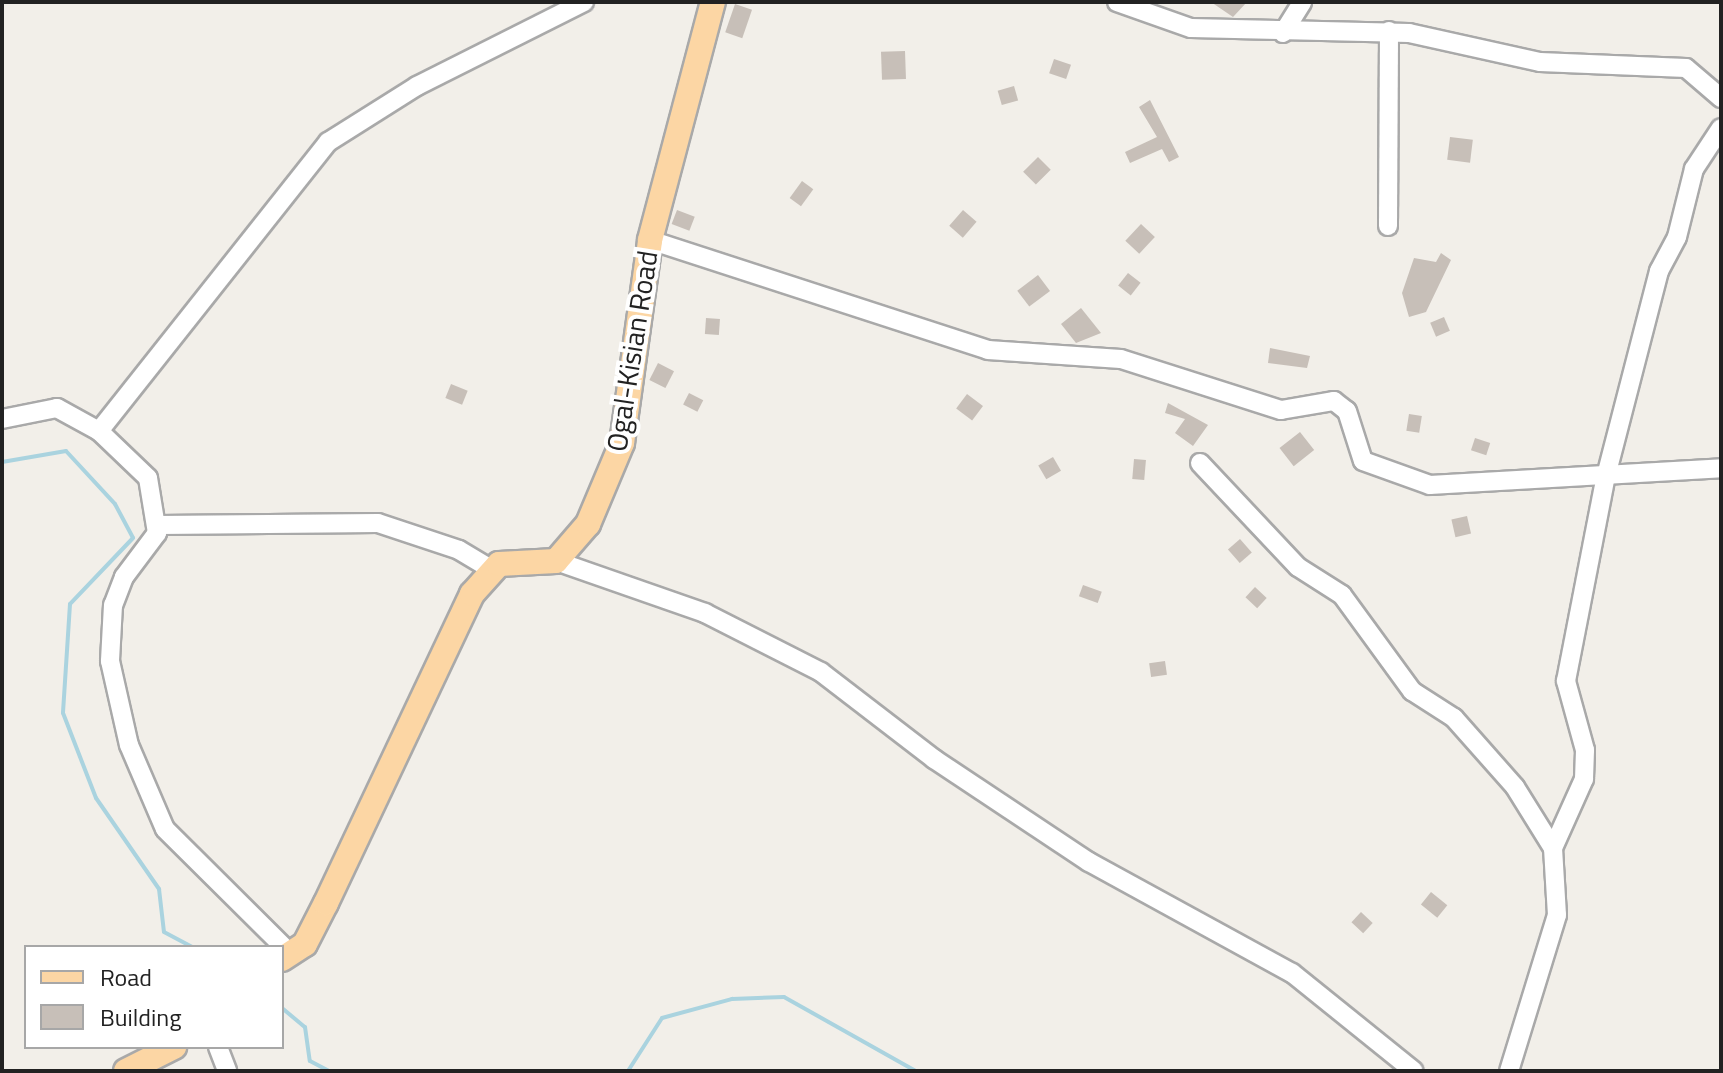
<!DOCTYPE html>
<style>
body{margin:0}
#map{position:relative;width:1723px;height:1073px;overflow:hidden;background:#f2efe9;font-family:"Titillium Web",sans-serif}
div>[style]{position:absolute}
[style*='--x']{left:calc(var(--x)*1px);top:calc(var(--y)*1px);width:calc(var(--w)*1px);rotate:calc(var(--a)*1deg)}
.stream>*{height:4px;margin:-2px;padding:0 2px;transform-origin:2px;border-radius:2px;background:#aad3df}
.building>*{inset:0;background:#c7bfb8;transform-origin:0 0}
.roads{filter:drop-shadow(2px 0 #a9a9a9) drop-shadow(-2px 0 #a9a9a9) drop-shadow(0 2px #a9a9a9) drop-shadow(0 -2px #a9a9a9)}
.minor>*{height:18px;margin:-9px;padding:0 9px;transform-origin:9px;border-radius:9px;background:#fff}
.major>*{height:24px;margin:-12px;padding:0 12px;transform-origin:12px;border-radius:12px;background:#fcd6a4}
span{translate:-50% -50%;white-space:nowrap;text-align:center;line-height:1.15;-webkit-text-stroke:8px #fff;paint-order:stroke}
.street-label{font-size:28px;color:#222}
.frame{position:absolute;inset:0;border:4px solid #222;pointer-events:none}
.legend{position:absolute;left:24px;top:945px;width:260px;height:104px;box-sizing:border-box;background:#fff;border:2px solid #a7a7a7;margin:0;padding:10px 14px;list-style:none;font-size:24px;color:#222}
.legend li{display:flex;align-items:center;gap:16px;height:40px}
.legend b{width:40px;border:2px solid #a7a7a7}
</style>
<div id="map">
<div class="stream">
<i style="--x:2;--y:462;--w:65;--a:-9.8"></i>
<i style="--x:66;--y:451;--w:72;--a:47.2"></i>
<i style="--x:115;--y:504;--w:38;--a:62"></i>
<i style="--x:133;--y:538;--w:91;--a:133.7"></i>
<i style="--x:70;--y:604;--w:109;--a:93.7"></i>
<i style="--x:63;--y:713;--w:91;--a:68.8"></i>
<i style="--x:96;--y:798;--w:111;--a:55.3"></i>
<i style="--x:159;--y:889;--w:43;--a:83.4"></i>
<i style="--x:164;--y:932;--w:32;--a:28"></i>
<i style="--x:282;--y:1008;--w:30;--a:40"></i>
<i style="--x:305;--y:1027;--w:34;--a:82"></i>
<i style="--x:310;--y:1061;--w:21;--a:28"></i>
<i style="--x:628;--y:1071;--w:63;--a:-57.3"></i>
<i style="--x:662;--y:1018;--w:73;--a:-15.2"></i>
<i style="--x:732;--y:999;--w:52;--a:-2.2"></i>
<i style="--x:784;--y:997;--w:151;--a:29.3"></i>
</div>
<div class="building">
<i style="clip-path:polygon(1211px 2px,1247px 2px,1233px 17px)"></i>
<i style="left:735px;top:4px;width:18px;height:30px;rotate:19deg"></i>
<i style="left:905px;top:51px;width:28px;height:24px;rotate:88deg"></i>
<i style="left:1054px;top:59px;width:18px;height:15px;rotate:19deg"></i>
<i style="left:1014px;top:86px;width:15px;height:17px;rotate:74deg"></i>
<i style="clip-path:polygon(1150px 100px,1179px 157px,1169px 162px,1162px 149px,1130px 163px,1125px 152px,1157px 137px,1139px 107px)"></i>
<i style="left:1450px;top:137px;width:23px;height:23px;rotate:7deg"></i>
<i style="left:1038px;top:157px;width:18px;height:21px;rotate:45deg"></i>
<i style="left:802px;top:181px;width:14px;height:21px;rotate:36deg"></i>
<i style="left:677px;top:210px;width:19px;height:15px;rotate:21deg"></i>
<i style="left:963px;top:210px;width:18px;height:21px;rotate:41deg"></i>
<i style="left:1141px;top:224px;width:19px;height:23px;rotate:43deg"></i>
<i style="clip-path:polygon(1441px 253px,1451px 260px,1426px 312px,1409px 317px,1402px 293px,1414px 258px,1436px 262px)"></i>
<i style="left:1128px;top:273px;width:16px;height:16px;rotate:38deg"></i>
<i style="left:1038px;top:275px;width:20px;height:26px;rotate:53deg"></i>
<i style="clip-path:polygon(1081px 308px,1101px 333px,1076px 343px,1061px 324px)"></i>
<i style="left:1444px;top:317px;width:15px;height:15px;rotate:67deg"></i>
<i style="left:706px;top:318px;width:14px;height:16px;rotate:4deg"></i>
<i style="clip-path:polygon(1270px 348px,1310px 356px,1307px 368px,1268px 363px)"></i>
<i style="left:658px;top:363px;width:18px;height:19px;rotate:27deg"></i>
<i style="left:451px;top:384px;width:18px;height:15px;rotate:22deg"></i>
<i style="left:689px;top:393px;width:16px;height:13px;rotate:27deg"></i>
<i style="left:967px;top:394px;width:20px;height:18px;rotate:37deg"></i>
<i style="clip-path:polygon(1168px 403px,1208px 425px,1193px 446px,1175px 433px,1185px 419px,1165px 413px)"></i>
<i style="left:1409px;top:414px;width:13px;height:17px;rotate:9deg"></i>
<i style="left:1300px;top:432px;width:23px;height:26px;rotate:52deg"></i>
<i style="left:1475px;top:438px;width:16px;height:13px;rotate:18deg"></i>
<i style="left:1053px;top:457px;width:16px;height:17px;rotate:60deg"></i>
<i style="left:1134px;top:459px;width:12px;height:20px;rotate:5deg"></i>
<i style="left:1467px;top:516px;width:18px;height:16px;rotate:77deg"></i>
<i style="left:1240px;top:539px;width:18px;height:16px;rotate:49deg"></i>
<i style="left:1083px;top:585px;width:20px;height:12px;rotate:20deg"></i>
<i style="left:1255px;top:587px;width:16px;height:14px;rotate:43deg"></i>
<i style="left:1165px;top:661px;width:14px;height:16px;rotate:82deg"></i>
<i style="left:1431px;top:892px;width:21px;height:16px;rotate:39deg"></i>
<i style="left:1361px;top:912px;width:16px;height:14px;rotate:43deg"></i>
</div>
<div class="roads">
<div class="minor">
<i style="--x:1117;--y:2;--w:78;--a:19.4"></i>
<i style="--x:1191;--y:28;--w:218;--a:1.3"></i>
<i style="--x:1409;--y:33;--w:134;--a:12.5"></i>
<i style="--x:1540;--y:62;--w:146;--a:2.4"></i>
<i style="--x:1686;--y:68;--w:46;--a:40.6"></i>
<i style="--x:1283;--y:33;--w:36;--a:-58"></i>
<i style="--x:1388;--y:226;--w:195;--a:-89.7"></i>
<i style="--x:650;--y:240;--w:355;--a:18"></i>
<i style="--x:988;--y:350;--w:133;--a:3.9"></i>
<i style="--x:1121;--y:359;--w:168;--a:17.7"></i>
<i style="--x:1281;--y:410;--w:54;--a:-9.6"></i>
<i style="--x:1334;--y:401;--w:16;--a:38"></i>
<i style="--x:1347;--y:411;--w:52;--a:72.3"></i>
<i style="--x:1363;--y:461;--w:71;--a:19.7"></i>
<i style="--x:1430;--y:485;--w:291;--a:-3.3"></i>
<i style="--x:2;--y:419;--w:56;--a:-11.3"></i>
<i style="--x:57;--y:408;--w:48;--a:28.7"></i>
<i style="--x:99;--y:431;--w:68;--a:43.8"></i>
<i style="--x:148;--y:478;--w:56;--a:80.7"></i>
<i style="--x:157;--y:533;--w:55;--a:126.9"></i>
<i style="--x:124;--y:577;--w:30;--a:111"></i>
<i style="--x:113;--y:605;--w:56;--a:93.1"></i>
<i style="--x:110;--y:661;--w:86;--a:77.3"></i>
<i style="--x:129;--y:745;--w:91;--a:66.8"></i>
<i style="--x:165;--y:829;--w:173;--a:44.8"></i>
<i style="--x:99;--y:431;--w:369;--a:-51.6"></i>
<i style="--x:328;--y:142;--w:105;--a:-32.2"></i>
<i style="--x:417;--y:86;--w:187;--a:-26.7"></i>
<i style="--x:1200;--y:463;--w:143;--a:46.7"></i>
<i style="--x:1298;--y:567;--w:52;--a:32.5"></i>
<i style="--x:1342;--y:595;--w:119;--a:53.9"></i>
<i style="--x:1412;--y:691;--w:50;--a:32.7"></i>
<i style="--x:1454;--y:718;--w:92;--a:48.5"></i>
<i style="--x:1515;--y:787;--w:72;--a:58.1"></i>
<i style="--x:1553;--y:848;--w:67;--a:86.6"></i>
<i style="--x:1557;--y:915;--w:163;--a:107.1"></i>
<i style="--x:159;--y:525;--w:219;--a:-0.5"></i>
<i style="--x:378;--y:523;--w:85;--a:18.4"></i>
<i style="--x:459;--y:550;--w:39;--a:31"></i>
<i style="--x:556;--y:561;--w:158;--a:19.2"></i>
<i style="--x:705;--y:613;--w:130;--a:27"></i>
<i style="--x:821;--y:672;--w:143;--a:37.6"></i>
<i style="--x:934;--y:759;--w:186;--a:33.6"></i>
<i style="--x:1089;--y:862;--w:231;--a:28.7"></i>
<i style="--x:1292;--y:973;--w:156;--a:38.8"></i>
<i style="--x:1553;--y:848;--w:76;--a:-65.8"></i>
<i style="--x:1584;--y:779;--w:29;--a:-88"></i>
<i style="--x:1585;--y:750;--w:72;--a:-105.4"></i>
<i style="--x:1566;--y:681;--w:209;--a:-79"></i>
<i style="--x:1606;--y:476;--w:212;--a:-75.5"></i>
<i style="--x:1659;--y:271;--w:38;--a:-62"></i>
<i style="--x:1677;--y:237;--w:70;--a:-76"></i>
<i style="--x:1694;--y:169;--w:49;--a:-56.6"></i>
<i style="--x:218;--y:1047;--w:26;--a:69"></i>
</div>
<div class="major">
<i style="--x:282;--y:959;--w:27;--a:-33"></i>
<i style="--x:305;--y:944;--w:46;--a:-62.9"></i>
<i style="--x:326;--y:903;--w:342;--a:-64.7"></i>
<i style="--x:472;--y:594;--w:40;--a:-48"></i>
<i style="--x:499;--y:564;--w:57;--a:-3"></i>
<i style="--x:556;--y:561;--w:49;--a:-49.1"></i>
<i style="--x:588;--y:524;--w:88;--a:-67.2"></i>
<i style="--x:622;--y:443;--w:205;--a:-82.1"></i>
<i style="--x:650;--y:240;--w:246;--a:-75.2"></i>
<i style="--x:126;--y:1071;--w:54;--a:-26.6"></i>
</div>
</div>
<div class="street-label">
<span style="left:632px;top:351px;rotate:-81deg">Ogal-Kisian Road</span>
</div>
<div class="frame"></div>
<ul class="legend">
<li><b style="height:10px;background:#fcd6a4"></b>Road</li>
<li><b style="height:22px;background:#c7bfb8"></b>Building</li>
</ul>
</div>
